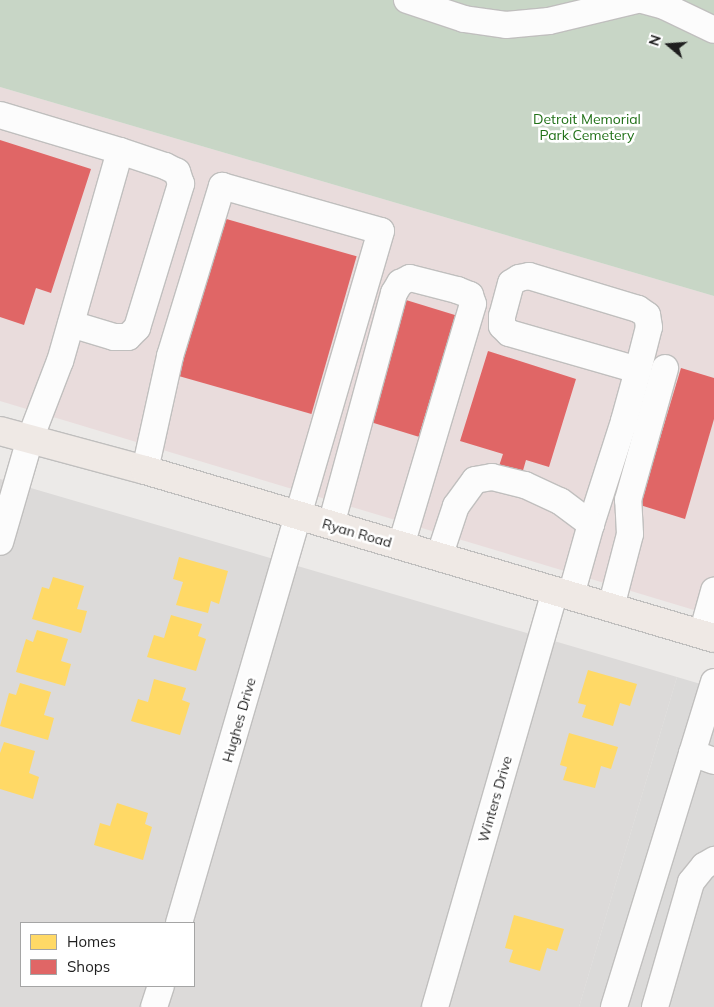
<!DOCTYPE html>
<style>
body{margin:0}
#map{position:relative;width:714px;height:1007px;overflow:hidden;background:#eceae8;font-family:Mulish,sans-serif}
div>[style]{position:absolute}
[style*='--x']{left:calc(var(--x)*1px);top:calc(var(--y)*1px);width:calc(var(--w)*1px);rotate:calc(var(--a)*1deg)}
.residential>*{inset:0;background:#dcdad9}
.commercial>*{inset:0;background:#e9dcdc}
.religious>*{inset:0;background:#dbdad9}
.cemetery>*{inset:0;background:#c8d6c6}
.homes>*{inset:0;background:#ffd966}
.shops>*{inset:0;background:#e06666;transform-origin:0 0}
.roads{filter:drop-shadow(1px 0 #c0bfbe) drop-shadow(-1px 0 #c0bfbe) drop-shadow(0 1px #c0bfbe) drop-shadow(0 -1px #c0bfbe)}
.minor>*{height:26px;margin:-13px;padding:0 13px;transform-origin:13px;border-radius:13px;background:#fcfcfc}
.major>*{height:28px;margin:-14px;padding:0 14px;transform-origin:14px;border-radius:14px;background:#efe9e5}
span{translate:-50% -50%;white-space:nowrap;text-align:center;line-height:1.15;-webkit-text-stroke:5px #fff;paint-order:stroke}
.park-label{font-size:14px;color:#217118}
.street-label{font-size:14px;color:#1f1f1f}
.legend{position:absolute;left:20px;top:922px;width:175px;height:65px;box-sizing:border-box;background:#fff;border:1px solid #a5a5a5;margin:0;padding:6px 9px;list-style:none;font-size:15px;color:#1f1f1f}
.legend li{display:flex;align-items:center;gap:10px;height:25px}
.legend b{width:25px;border:1px solid #a5a5a5}
.north{position:absolute;left:644px;top:20px;width:50px;height:50px;-webkit-text-stroke:4px #fff;paint-order:stroke;rotate:288deg;font-size:14px;font-weight:700;line-height:20px;text-align:center;color:#1f1f1f}
.north::after{content:'';display:block;margin:auto;width:18px;height:22px;background:#1f1f1f;clip-path:polygon(50% 0,100% 100%,50% 72%,0 100%)}
</style>
<div id="map">
<div class="residential">
<i style="clip-path:polygon(evenodd,0 479px,677px 677px,579px 1007px,0 1007px,0 479px,21px 923px,194px 923px,194px 986px,21px 986px,21px 923px)"></i>
</div>
<div class="commercial">
<i style="clip-path:polygon(0 87px,714px 296px,714px 616px,0 401px)"></i>
</div>
<div class="religious">
<i style="clip-path:polygon(677px 677px,714px 688px,714px 1007px,579px 1007px)"></i>
</div>
<div class="cemetery">
<i style="clip-path:polygon(0 0,714px 0,714px 296px,0 87px)"></i>
</div>
<div class="homes">
<i style="clip-path:polygon(179px 557px,228px 571px,219px 604px,211px 601px,208px 613px,176px 605px,183px 582px,173px 579px)"></i>
<i style="clip-path:polygon(53px 577px,84px 586px,77px 609px,87px 611px,81px 633px,32px 619px,42px 587px,49px 589px)"></i>
<i style="clip-path:polygon(171px 615px,202px 624px,198px 636px,206px 639px,196px 671px,147px 657px,154px 635px,164px 638px)"></i>
<i style="clip-path:polygon(37px 630px,68px 639px,61px 661px,71px 664px,65px 686px,16px 672px,26px 639px,33px 642px)"></i>
<i style="clip-path:polygon(588px 670px,637px 684px,630px 706px,620px 703px,613px 726px,582px 717px,586px 705px,578px 703px)"></i>
<i style="clip-path:polygon(154px 679px,186px 688px,182px 700px,190px 703px,180px 735px,131px 721px,138px 699px,148px 702px)"></i>
<i style="clip-path:polygon(20px 683px,51px 692px,44px 715px,54px 718px,48px 740px,0 726px,9px 693px,16px 695px)"></i>
<i style="clip-path:polygon(569px 733px,618px 747px,611px 769px,601px 766px,595px 788px,563px 780px,567px 767px,560px 765px)"></i>
<i style="clip-path:polygon(4px 742px,35px 751px,29px 773px,39px 777px,33px 799px,0 789px,0 753px)"></i>
<i style="clip-path:polygon(117px 803px,148px 813px,145px 824px,152px 827px,143px 860px,94px 845px,100px 823px,110px 826px)"></i>
<i style="clip-path:polygon(514px 915px,564px 929px,557px 951px,547px 948px,540px 971px,509px 962px,513px 950px,505px 948px)"></i>
</div>
<div class="shops">
<i style="clip-path:polygon(0 140px,91px 169px,51px 293px,36px 288px,24px 325px,0 317px)"></i>
<i style="left:223px;top:218px;width:139px;height:164px;rotate:16deg"></i>
<i style="left:406px;top:300px;width:52px;height:127px;rotate:17deg"></i>
<i style="clip-path:polygon(488px 351px,576px 379px,549px 467px,526px 460px,522px 474px,499px 466px,503px 454px,460px 441px)"></i>
<i style="clip-path:polygon(681px 368px,714px 378px,714px 419px,685px 519px,640px 505px)"></i>
</div>
<div class="roads">
<div class="minor">
<i style="--x:407;--y:0;--w:60;--a:18.4"></i>
<i style="--x:464;--y:19;--w:42;--a:8.1"></i>
<i style="--x:506;--y:25;--w:43;--a:-5.3"></i>
<i style="--x:549;--y:21;--w:90;--a:-13.4"></i>
<i style="--x:642;--y:0;--w:23;--a:15"></i>
<i style="--x:664;--y:6;--w:55;--a:25.6"></i>
<i style="--x:0;--y:115;--w:125;--a:16.7"></i>
<i style="--x:120;--y:151;--w:218;--a:105.9"></i>
<i style="--x:60;--y:361;--w:84;--a:111"></i>
<i style="--x:30;--y:439;--w:107;--a:106.2"></i>
<i style="--x:71;--y:324;--w:45;--a:16.8"></i>
<i style="--x:114;--y:337;--w:14;--a:0"></i>
<i style="--x:128;--y:337;--w:13;--a:-45"></i>
<i style="--x:137;--y:328;--w:151;--a:-73"></i>
<i style="--x:181;--y:184;--w:13;--a:-108"></i>
<i style="--x:177;--y:172;--w:13;--a:-153"></i>
<i style="--x:165;--y:166;--w:47;--a:-161.6"></i>
<i style="--x:145;--y:470;--w:117;--a:-77.6"></i>
<i style="--x:170;--y:356;--w:178;--a:-73"></i>
<i style="--x:222;--y:186;--w:165;--a:15.8"></i>
<i style="--x:381;--y:231;--w:721;--a:106.27"></i>
<i style="--x:591;--y:524;--w:108;--a:-72.2"></i>
<i style="--x:624;--y:421;--w:53;--a:-74.6"></i>
<i style="--x:638;--y:370;--w:44;--a:-75.7"></i>
<i style="--x:649;--y:327;--w:12;--a:-99"></i>
<i style="--x:647;--y:315;--w:11;--a:-146"></i>
<i style="--x:638;--y:309;--w:114;--a:-163.2"></i>
<i style="--x:529;--y:276;--w:10;--a:169"></i>
<i style="--x:519;--y:278;--w:9;--a:148"></i>
<i style="--x:511;--y:283;--w:34;--a:105"></i>
<i style="--x:502;--y:316;--w:10;--a:90"></i>
<i style="--x:502;--y:326;--w:10;--a:45"></i>
<i style="--x:509;--y:333;--w:134;--a:16"></i>
<i style="--x:331;--y:525;--w:240;--a:-74.8"></i>
<i style="--x:394;--y:293;--w:12;--a:-59"></i>
<i style="--x:400;--y:283;--w:11;--a:-27"></i>
<i style="--x:410;--y:278;--w:49;--a:14.3"></i>
<i style="--x:457;--y:290;--w:14;--a:21"></i>
<i style="--x:470;--y:295;--w:9;--a:72"></i>
<i style="--x:473;--y:304;--w:252;--a:106.6"></i>
<i style="--x:439;--y:557;--w:54;--a:-71.6"></i>
<i style="--x:456;--y:506;--w:32;--a:-54"></i>
<i style="--x:475;--y:480;--w:17;--a:-10"></i>
<i style="--x:492;--y:477;--w:34;--a:14"></i>
<i style="--x:525;--y:485;--w:38;--a:25"></i>
<i style="--x:560;--y:501;--w:39;--a:37"></i>
<i style="--x:591;--y:524;--w:74;--a:105.7"></i>
<i style="--x:611;--y:607;--w:75;--a:-75.4"></i>
<i style="--x:630;--y:534;--w:34;--a:-93"></i>
<i style="--x:628;--y:500;--w:137;--a:-74.3"></i>
<i style="--x:702;--y:634;--w:45;--a:-74.4"></i>
<i style="--x:692;--y:753;--w:23;--a:20"></i>
<i style="--x:154;--y:1007;--w:22;--a:-72"></i>
<i style="--x:435;--y:1007;--w:433;--a:-73.9"></i>
<i style="--x:614;--y:1007;--w:340;--a:-72.9"></i>
<i style="--x:655;--y:1007;--w:130;--a:-73.9"></i>
<i style="--x:691;--y:882;--w:21;--a:-51"></i>
<i style="--x:704;--y:866;--w:12;--a:-31"></i>
</div>
<div class="major">
<i style="--x:0;--y:431;--w:150;--a:15.1"></i>
<i style="--x:145;--y:470;--w:593;--a:16.45"></i>
</div>
</div>
<div class="park-label">
<span style="left:587px;top:127px">Detroit Memorial<br>Park Cemetery</span>
</div>
<div class="street-label">
<span style="left:357px;top:533px;rotate:16deg">Ryan Road</span>
<span style="left:239px;top:720px;rotate:-74deg">Hughes Drive</span>
<span style="left:495px;top:799px;rotate:-74deg">Winters Drive</span>
</div>
<ul class="legend">
<li><b style="height:14px;background:#ffd966"></b>Homes</li>
<li><b style="height:14px;background:#e06666"></b>Shops</li>
</ul>
<div class="north">N</div>
</div>
